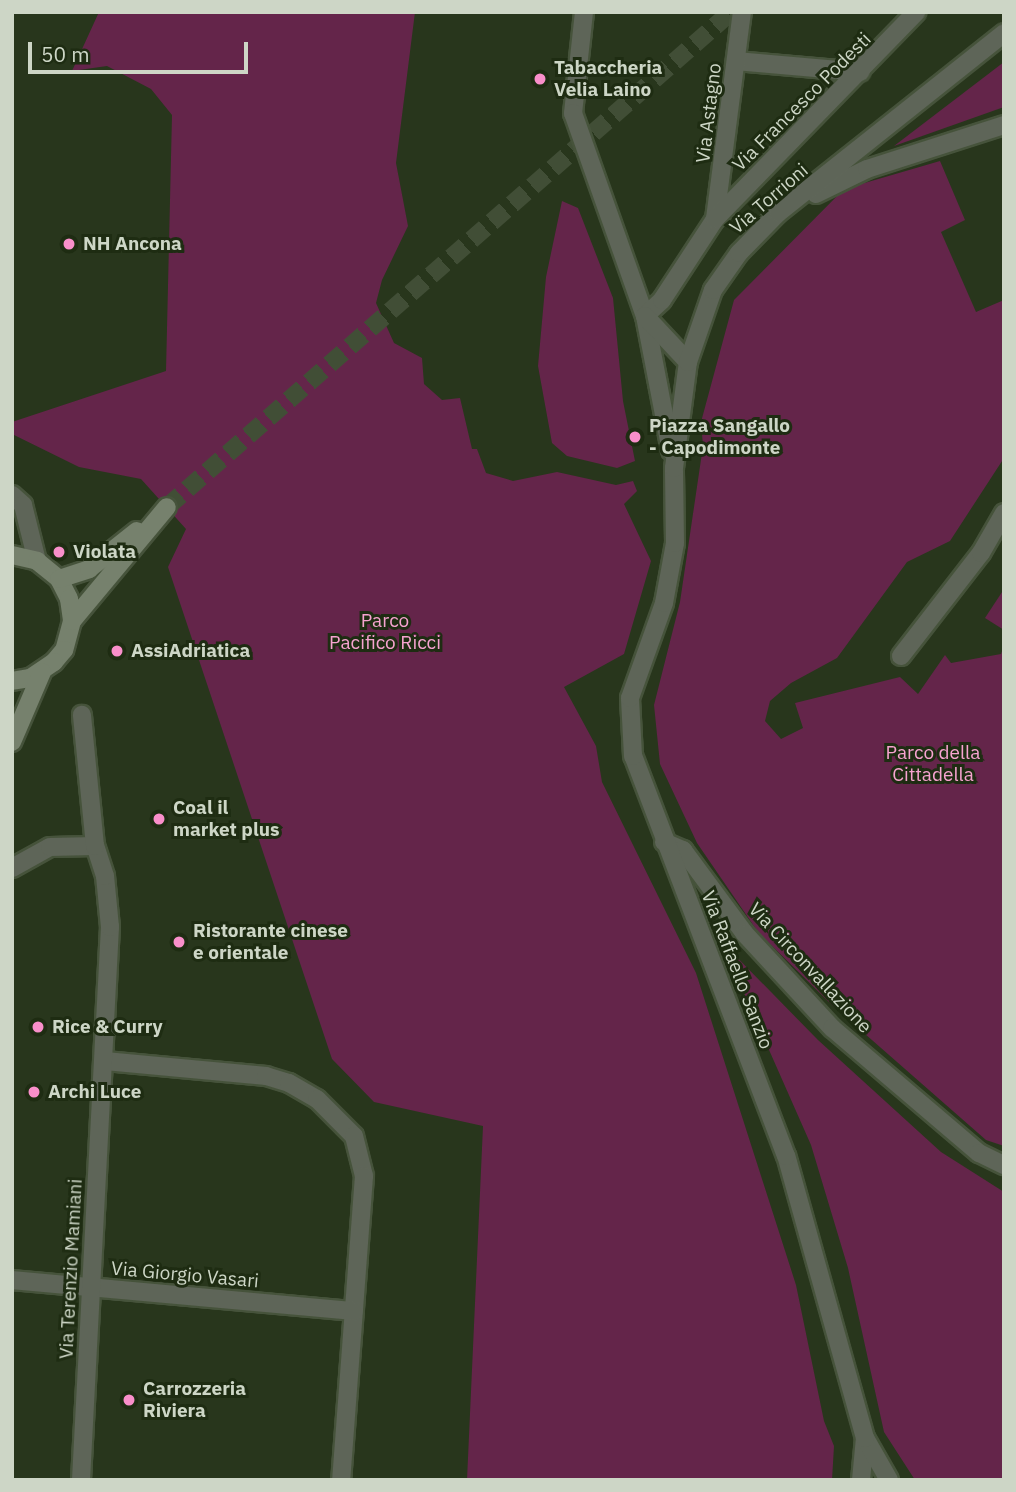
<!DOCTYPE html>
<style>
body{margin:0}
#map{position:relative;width:1016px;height:1492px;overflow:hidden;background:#28361c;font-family:"IBM Plex Sans",sans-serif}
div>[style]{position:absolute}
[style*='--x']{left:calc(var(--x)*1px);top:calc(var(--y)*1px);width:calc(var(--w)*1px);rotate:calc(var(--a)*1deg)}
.green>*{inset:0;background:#64254a}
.secondary-tunnel>*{height:18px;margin-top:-9px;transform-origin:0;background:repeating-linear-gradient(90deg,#414e36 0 18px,transparent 0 27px)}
.roads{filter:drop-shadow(2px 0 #46533b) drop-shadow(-2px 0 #46533b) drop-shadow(0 2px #46533b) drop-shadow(0 -2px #46533b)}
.street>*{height:18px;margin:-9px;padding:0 9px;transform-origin:9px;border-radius:9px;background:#5e6558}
.secondary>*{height:18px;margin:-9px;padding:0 9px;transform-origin:9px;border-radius:9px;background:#76816d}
.dots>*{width:19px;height:19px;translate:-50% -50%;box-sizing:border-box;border:4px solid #1e2c12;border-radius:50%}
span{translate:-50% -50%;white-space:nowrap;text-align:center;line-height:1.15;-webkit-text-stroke:6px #1e2c12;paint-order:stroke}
.poi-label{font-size:19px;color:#cdd6c6;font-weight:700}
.left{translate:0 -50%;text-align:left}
.street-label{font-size:19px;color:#cdd6c6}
.park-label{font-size:19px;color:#f7a3d0}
.frame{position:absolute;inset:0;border:14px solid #cdd6c6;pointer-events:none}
.scale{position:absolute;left:28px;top:42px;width:220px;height:32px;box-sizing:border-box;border:4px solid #cdd6c6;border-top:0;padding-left:9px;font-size:21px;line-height:24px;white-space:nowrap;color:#cdd6c6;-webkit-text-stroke:5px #1e2c12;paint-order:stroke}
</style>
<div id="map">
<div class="green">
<i style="clip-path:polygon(99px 12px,415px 12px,396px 163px,408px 226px,382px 280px,376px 303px,394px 343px,422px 358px,424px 384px,442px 400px,460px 398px,472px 449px,477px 449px,486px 473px,513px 481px,557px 472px,616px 485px,633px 481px,637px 491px,624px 504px,651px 561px,624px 654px,564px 687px,596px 746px,602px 782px,696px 973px,796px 1285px,824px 1421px,834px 1446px,832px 1480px,467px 1480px,483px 1126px,374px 1102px,332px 1059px,168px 567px,186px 529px,141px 479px,79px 467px,12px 434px,12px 422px,166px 371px,172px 115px,151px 89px,107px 66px,72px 71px)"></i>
<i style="clip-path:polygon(1004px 62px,1004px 107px,894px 146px)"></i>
<i style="clip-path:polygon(940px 161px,965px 220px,941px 232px,976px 312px,1004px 300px,1004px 458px,950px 541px,907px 562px,837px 658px,791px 683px,770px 701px,765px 721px,781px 739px,803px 728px,795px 703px,900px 677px,918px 694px,945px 655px,951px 663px,1001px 654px,1004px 645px,1004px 1146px,986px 1140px,832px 1005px,758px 932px,697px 843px,660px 764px,654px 705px,680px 602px,703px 446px,701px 422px,734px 300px,844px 189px)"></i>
<i style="clip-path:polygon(562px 201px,578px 208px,613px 298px,623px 401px,635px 461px,617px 468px,567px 456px,552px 443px,538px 366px,546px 277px)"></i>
<i style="clip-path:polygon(1004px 589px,1004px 630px,985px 618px)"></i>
<i style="clip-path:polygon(721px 941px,818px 1040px,941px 1152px,1004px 1192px,1004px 1480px,915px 1480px,884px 1432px,848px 1268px,811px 1145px)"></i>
</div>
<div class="secondary-tunnel">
<i style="--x:167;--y:507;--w:750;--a:-41.27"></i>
</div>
<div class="roads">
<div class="street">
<i style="--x:584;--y:12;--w:102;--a:96.2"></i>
<i style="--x:573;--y:113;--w:215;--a:70.5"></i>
<i style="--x:645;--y:316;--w:137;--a:79.1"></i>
<i style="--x:736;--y:61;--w:125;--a:5"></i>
<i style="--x:816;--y:194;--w:57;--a:-26.1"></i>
<i style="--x:867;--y:169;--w:144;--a:-17.8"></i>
<i style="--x:715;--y:219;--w:209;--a:-82.6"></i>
<i style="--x:645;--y:316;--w:23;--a:-43"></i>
<i style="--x:662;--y:300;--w:97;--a:-56.8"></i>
<i style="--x:715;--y:219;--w:289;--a:-45.8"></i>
<i style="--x:645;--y:316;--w:63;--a:46.9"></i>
<i style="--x:12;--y:495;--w:15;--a:42"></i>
<i style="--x:23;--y:505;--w:58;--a:76"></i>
<i style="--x:901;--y:656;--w:130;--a:-52.2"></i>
<i style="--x:981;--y:553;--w:46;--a:-60.1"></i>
<i style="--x:664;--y:842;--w:21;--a:23"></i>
<i style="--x:683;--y:850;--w:104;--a:53.6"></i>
<i style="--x:745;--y:934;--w:128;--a:47.2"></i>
<i style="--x:832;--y:1028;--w:193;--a:40.4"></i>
<i style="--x:979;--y:1153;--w:28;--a:26"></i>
<i style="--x:12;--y:868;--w:43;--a:-28.9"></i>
<i style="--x:50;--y:847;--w:45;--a:-1.3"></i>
<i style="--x:105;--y:1061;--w:162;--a:5.3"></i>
<i style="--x:266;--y:1076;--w:24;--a:17"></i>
<i style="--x:289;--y:1083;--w:32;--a:30"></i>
<i style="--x:317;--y:1099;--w:52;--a:45"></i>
<i style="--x:354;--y:1136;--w:41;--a:76"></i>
<i style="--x:364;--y:1176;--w:305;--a:94.3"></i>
<i style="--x:12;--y:1280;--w:343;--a:5.2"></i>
<i style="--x:81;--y:1480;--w:554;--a:-87"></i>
<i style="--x:110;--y:927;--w:51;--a:-95.6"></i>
<i style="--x:105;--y:876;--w:32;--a:-108"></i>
<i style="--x:95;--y:846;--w:132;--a:-95.7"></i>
<i style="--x:861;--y:1480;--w:42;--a:-84.6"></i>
<i style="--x:889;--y:1480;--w:48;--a:-119.7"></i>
<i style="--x:865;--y:1438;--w:293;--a:-105.6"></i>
<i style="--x:786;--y:1156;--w:428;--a:-110.9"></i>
<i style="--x:633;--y:756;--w:58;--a:-93"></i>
<i style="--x:630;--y:698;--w:101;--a:-70.3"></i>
<i style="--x:664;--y:603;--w:61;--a:-79.6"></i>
<i style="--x:675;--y:543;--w:75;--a:-90.8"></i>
<i style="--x:674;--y:468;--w:107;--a:-82.5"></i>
<i style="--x:688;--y:362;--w:76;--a:-70.9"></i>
<i style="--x:713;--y:290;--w:45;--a:-54.9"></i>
<i style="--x:739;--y:253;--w:56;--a:-45.7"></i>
<i style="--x:778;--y:213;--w:289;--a:-38.5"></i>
</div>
<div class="secondary">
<i style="--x:12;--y:555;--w:26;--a:13"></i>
<i style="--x:37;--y:561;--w:28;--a:39"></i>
<i style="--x:59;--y:579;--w:22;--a:63"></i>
<i style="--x:69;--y:599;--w:22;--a:82"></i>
<i style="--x:72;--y:621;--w:30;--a:105"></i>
<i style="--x:64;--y:650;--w:16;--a:130"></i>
<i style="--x:54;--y:662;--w:29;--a:146"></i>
<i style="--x:30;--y:678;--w:18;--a:171"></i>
<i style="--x:59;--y:579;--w:32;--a:-18"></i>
<i style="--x:89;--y:569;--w:61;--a:-38.4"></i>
<i style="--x:72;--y:621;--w:148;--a:-50.2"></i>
<i style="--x:12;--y:742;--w:76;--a:-66.8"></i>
</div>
</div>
<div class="dots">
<i style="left:540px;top:79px;background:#f98fca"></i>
<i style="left:69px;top:244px;background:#f98fca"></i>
<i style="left:635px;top:437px;background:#f98fca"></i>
<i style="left:59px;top:552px;background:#f98fca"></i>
<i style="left:117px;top:651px;background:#f98fca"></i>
<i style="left:159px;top:819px;background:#f98fca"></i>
<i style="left:179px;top:942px;background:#f98fca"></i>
<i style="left:38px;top:1027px;background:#f98fca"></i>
<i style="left:34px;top:1092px;background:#f98fca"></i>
<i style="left:129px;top:1400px;background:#f98fca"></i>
</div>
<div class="poi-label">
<span class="left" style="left:554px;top:79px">Tabaccheria<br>Velia Laino</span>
<span class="left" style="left:83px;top:244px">NH Ancona</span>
<span class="left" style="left:649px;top:437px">Piazza Sangallo<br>- Capodimonte</span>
<span class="left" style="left:73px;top:552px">Violata</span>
<span class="left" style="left:131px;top:651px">AssiAdriatica</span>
<span class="left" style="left:173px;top:819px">Coal il<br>market plus</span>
<span class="left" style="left:193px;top:942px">Ristorante cinese<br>e orientale</span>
<span class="left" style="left:52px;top:1027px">Rice &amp; Curry</span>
<span class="left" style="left:48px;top:1092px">Archi Luce</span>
<span class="left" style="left:143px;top:1400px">Carrozzeria<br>Riviera</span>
</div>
<div class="street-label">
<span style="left:802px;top:102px;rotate:-45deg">Via Francesco Podesti</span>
<span style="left:709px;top:113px;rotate:-83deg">Via Astagno</span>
<span style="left:769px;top:199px;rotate:-41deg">Via Torrioni</span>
<span style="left:810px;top:968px;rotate:47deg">Via Circonvallazione</span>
<span style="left:737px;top:970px;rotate:69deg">Via Raffaello Sanzio</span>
<span style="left:71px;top:1269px;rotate:-87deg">Via Terenzio Mamiani</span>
<span style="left:185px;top:1275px;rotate:5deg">Via Giorgio Vasari</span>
</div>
<div class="park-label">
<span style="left:385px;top:632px">Parco<br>Pacifico Ricci</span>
<span style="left:933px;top:764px">Parco della<br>Cittadella</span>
</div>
<div class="frame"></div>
<div class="scale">50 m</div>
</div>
